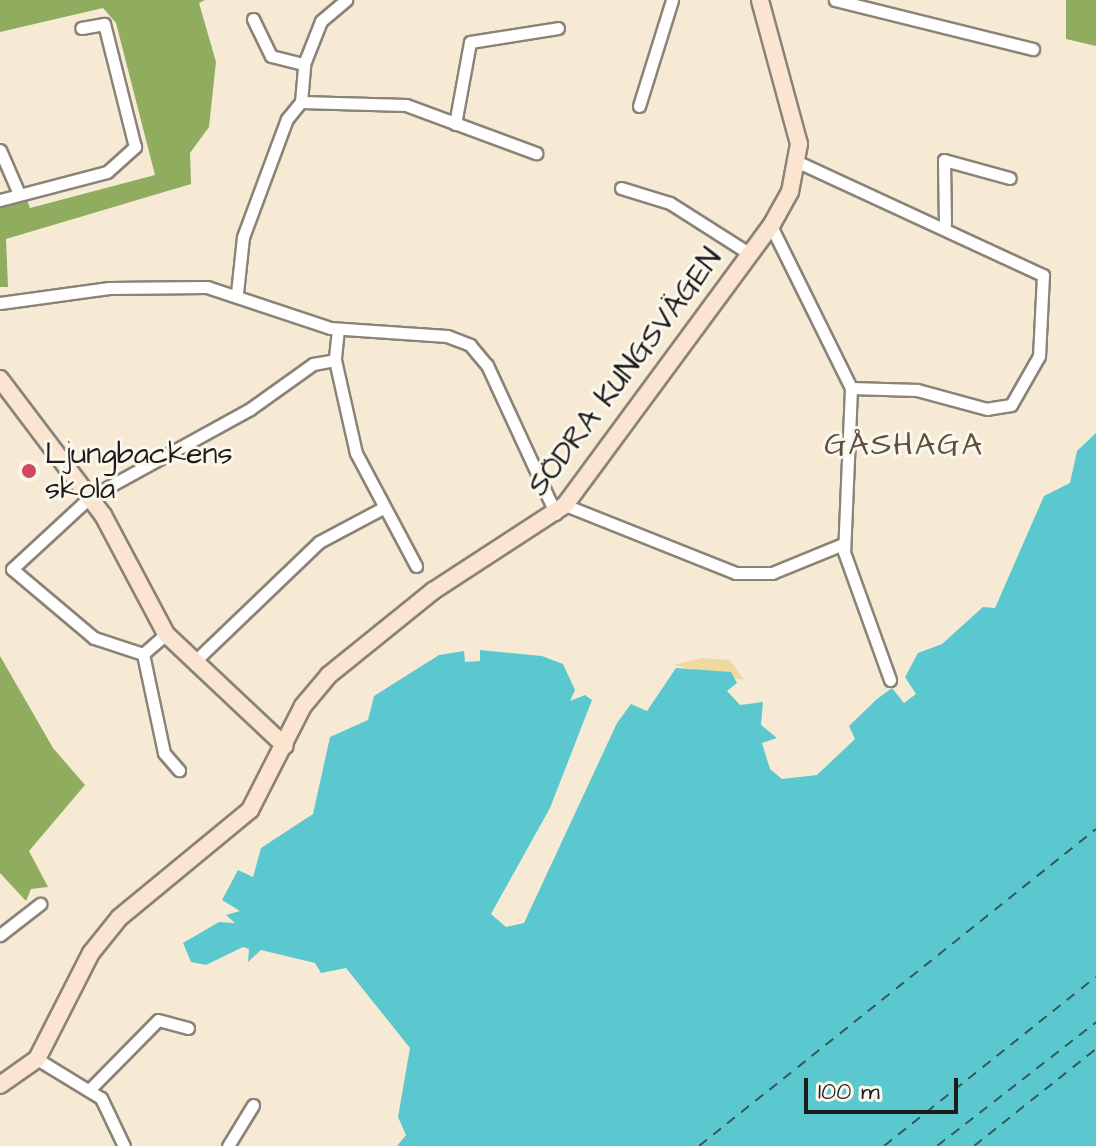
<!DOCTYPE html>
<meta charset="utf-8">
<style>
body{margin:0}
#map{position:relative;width:1096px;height:1146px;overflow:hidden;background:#f7ead5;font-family:"Architects Daughter",sans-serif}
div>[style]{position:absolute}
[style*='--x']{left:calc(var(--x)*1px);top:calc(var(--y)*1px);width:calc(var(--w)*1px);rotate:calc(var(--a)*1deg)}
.forest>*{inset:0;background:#90ac5f}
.sand>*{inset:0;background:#eeda9e}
.water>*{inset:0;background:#5bc8cf}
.ferry>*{height:2px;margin-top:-1px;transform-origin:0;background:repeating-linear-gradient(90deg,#32585b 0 10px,transparent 0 18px)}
.roads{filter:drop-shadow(2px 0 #8a8378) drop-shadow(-2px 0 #8a8378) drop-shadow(0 2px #8a8378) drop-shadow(0 -2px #8a8378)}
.street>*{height:11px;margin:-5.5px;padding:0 5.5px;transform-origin:5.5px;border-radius:5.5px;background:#fff}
.secondary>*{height:16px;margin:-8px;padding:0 8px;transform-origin:8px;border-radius:8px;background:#fce5d0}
.dots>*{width:22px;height:22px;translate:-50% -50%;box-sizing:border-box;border:4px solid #fbf7ec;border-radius:50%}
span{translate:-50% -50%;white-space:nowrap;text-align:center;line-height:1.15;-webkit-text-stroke:6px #fbf7ec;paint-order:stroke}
.street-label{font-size:30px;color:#1c1c1c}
.poi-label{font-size:30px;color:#1c1c1c}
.left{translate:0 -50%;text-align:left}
.neighbourhood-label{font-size:32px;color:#5c5041;letter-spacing:2px}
.scale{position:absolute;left:804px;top:1078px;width:154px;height:36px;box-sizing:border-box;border:4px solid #1c1c1c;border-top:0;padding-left:10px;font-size:24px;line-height:28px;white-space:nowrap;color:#1c1c1c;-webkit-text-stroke:6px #fbf7ec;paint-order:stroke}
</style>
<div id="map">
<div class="forest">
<i style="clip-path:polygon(0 0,205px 0,199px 3px,216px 62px,209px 127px,190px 153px,191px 184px,6px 239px,8px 287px,0 287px,0 208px,27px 200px,30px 208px,155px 175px,116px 23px,103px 8px,0 32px)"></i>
<i style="clip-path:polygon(1066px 0,1096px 0,1096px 46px,1066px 39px)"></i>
<i style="clip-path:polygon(0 656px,53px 748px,85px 785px,29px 851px,48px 887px,31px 889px,26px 901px,0 873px)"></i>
</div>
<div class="sand">
<i style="clip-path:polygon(702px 658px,730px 660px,744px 680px,673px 665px)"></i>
</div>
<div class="water">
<i style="clip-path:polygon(1096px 433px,1096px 1146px,397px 1146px,406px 1135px,398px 1117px,410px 1048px,346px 968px,321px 973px,315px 963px,261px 950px,248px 962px,249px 949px,243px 947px,206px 965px,191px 962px,183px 943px,219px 922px,235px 923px,226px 915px,240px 911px,222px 900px,238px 870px,253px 877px,261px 848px,313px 814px,330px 737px,368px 720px,374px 696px,439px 655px,464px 651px,465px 662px,480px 661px,480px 650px,542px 656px,563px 664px,575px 690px,570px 701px,585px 695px,592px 700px,550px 808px,491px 914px,506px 927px,524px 923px,617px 723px,631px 704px,647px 711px,676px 668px,731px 672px,737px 683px,727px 691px,740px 705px,763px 702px,761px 725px,777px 738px,762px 743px,770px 769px,782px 779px,817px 775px,855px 739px,849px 726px,877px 699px,892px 688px,904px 703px,916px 694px,905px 677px,918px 653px,942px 644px,983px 607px,995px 608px,1044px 496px,1070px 483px,1077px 451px)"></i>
</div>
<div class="ferry">
<i style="--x:699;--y:1146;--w:508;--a:-38.61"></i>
<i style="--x:884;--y:1146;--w:271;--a:-38.6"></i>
<i style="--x:937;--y:1146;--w:202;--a:-37.9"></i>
<i style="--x:974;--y:1146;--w:156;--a:-38.5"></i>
</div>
<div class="roads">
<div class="street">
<i style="--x:835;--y:0;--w:204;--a:13.9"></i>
<i style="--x:253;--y:19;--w:41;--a:64.1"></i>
<i style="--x:271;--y:56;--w:34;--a:14"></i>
<i style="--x:301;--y:102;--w:105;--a:1.6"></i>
<i style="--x:406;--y:105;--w:139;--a:20.3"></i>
<i style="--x:639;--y:106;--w:111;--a:-72.7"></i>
<i style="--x:455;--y:124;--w:83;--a:-79.6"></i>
<i style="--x:470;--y:42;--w:89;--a:-9"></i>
<i style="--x:0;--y:150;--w:48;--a:66.6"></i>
<i style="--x:798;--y:162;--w:270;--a:24.8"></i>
<i style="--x:1043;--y:275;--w:81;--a:92.8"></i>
<i style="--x:1039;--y:356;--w:56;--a:119.7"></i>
<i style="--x:1011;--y:405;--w:24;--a:171"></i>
<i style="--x:987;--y:409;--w:73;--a:-164.8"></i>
<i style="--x:917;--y:390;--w:66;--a:-178.3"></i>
<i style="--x:621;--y:188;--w:51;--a:17"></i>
<i style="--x:670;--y:203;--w:95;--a:32.5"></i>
<i style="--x:0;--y:200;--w:111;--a:-14.7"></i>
<i style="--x:107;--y:172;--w:38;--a:-42"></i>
<i style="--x:135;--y:147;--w:127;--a:-104.1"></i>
<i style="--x:104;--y:24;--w:23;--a:170"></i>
<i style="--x:945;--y:224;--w:64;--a:-90.9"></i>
<i style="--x:944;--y:160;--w:68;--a:15.3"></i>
<i style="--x:771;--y:226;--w:181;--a:63.7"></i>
<i style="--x:851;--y:388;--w:164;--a:92.4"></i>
<i style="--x:844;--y:552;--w:136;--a:70.2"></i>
<i style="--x:237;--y:293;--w:56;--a:-83.9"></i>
<i style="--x:243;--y:237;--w:126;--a:-69.6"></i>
<i style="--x:287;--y:119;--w:22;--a:-51"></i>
<i style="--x:301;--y:102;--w:38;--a:-85"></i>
<i style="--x:304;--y:64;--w:46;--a:-68.4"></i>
<i style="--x:321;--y:21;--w:33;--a:-40"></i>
<i style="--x:0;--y:303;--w:110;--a:-7.8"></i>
<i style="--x:109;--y:288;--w:98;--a:-0.6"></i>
<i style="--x:207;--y:287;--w:130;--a:18.4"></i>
<i style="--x:330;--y:328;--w:117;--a:3.9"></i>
<i style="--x:447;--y:336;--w:25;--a:21"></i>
<i style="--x:470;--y:345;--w:26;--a:50"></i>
<i style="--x:487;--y:365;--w:164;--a:65.2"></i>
<i style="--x:338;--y:329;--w:31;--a:96"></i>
<i style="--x:335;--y:360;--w:95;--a:77.3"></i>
<i style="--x:356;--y:453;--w:128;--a:62"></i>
<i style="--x:565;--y:505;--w:184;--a:21.7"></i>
<i style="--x:736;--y:573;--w:36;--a:0"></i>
<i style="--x:772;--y:573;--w:77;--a:-22.2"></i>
<i style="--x:166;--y:634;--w:30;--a:139"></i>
<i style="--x:143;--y:654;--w:52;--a:-161.9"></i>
<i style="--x:94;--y:638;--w:107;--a:-139.9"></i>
<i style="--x:12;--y:569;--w:106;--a:-42.7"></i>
<i style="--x:90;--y:497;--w:183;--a:-28.8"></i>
<i style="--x:250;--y:409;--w:77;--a:-35.5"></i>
<i style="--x:313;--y:364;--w:22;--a:-10"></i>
<i style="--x:143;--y:654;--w:101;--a:78"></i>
<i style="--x:164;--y:753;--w:23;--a:49"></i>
<i style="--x:194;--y:662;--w:173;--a:-43.8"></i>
<i style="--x:319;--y:542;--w:72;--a:-28"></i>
<i style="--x:0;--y:935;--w:51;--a:-37.8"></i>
<i style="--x:37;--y:1059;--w:75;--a:31.4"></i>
<i style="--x:101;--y:1098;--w:53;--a:64.4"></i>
<i style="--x:91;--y:1088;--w:95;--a:-45.4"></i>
<i style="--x:158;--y:1020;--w:31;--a:15"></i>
<i style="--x:228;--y:1146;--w:48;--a:-58.6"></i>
</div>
<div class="secondary">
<i style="--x:0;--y:379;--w:171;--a:52.9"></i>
<i style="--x:103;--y:515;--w:135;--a:62.1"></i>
<i style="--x:166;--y:634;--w:163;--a:43.3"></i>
<i style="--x:0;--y:1085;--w:45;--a:-35.1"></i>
<i style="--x:37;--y:1059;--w:119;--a:-63"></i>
<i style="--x:91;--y:953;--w:45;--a:-51.3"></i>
<i style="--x:119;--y:918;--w:170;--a:-39.5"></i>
<i style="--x:250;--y:810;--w:117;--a:-63"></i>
<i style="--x:303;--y:706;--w:40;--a:-50"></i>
<i style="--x:329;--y:675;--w:134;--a:-38.9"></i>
<i style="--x:433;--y:591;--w:158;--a:-33.1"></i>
<i style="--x:565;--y:505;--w:347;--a:-53.6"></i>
<i style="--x:771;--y:226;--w:39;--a:-61"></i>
<i style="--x:790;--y:192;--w:49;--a:-79.4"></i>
<i style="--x:799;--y:144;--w:149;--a:-105.2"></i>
</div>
</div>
<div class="dots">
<i style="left:29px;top:471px;background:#d1495b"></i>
</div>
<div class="street-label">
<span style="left:625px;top:372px;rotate:-53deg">SÖDRA KUNGSVÄGEN</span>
</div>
<div class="poi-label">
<span class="left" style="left:45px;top:471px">Ljungbackens<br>skola</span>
</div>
<div class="neighbourhood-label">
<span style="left:904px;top:445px">GÅSHAGA</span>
</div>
<div class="scale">100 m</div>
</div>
